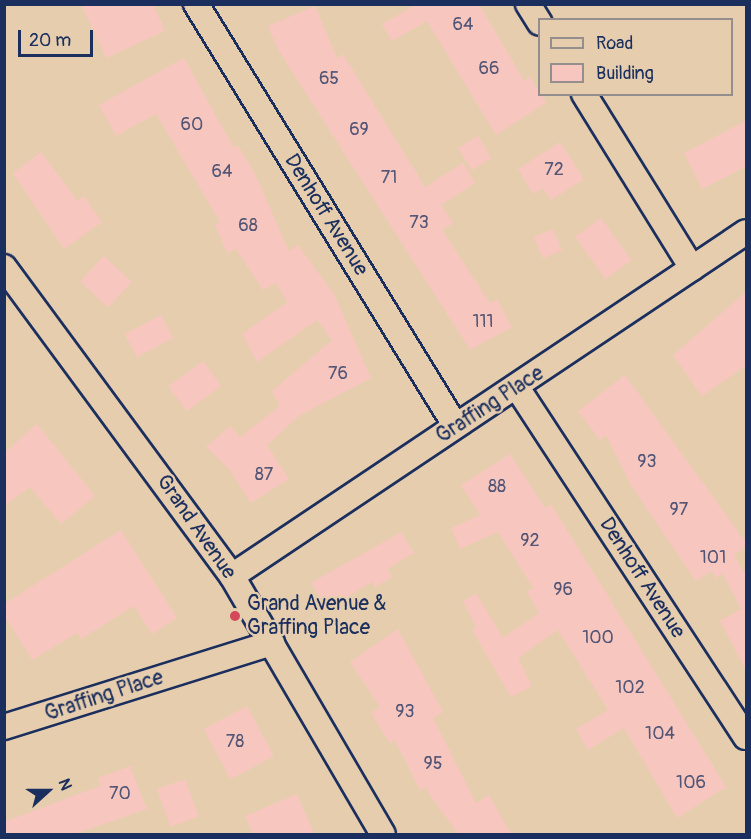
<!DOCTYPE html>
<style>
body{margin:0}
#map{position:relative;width:751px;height:839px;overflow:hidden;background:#e6cdae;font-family:Pangolin,sans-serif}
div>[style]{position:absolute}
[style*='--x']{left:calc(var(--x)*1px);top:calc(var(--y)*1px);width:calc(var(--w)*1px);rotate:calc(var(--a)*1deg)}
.building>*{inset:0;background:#f7c7bf;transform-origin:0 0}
.roads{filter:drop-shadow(2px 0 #1b2f5e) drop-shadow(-2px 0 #1b2f5e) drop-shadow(0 2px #1b2f5e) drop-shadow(0 -2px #1b2f5e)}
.street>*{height:24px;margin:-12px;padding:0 12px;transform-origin:12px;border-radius:12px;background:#e6cdae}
.dots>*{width:16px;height:16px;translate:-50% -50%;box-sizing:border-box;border:3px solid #e6cdae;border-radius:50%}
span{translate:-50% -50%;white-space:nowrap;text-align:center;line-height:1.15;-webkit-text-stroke:4.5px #e6cdae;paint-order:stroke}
.number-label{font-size:18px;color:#525576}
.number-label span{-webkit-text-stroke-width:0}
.street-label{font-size:21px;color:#1b2f5e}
.poi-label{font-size:21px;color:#1b2f5e}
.left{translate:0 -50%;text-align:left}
.frame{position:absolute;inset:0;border:6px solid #1b2f5e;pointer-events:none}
.legend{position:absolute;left:538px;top:18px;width:195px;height:78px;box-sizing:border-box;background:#e6cdae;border:2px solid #958e8e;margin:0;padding:8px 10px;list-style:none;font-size:18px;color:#1b2f5e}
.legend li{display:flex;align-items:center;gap:12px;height:30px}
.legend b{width:30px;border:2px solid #958e8e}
.north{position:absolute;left:18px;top:761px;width:60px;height:60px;-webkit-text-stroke:4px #e6cdae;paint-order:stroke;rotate:69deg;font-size:16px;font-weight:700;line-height:24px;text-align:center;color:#1b2f5e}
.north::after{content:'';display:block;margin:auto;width:21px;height:27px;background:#1b2f5e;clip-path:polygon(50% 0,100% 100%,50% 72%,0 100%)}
.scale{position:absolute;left:18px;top:30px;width:75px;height:27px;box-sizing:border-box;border:3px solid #1b2f5e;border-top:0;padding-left:8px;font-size:18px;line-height:21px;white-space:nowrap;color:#1b2f5e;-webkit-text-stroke:4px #e6cdae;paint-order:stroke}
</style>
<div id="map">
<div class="building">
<i style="clip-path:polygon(81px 4px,153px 4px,165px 31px,106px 58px)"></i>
<i style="clip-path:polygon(417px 4px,479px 4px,524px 81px,530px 77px,546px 103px,496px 135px,427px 21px,392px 41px,382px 24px)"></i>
<i style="clip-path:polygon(315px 6px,337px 58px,343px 54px,425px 187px,463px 163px,475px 183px,441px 205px,453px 223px,442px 230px,490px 303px,497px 299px,512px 327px,470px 350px,277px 48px,268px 26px)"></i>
<i style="clip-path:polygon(184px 58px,234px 148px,238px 146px,253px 170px,289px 251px,298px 245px,334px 294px,371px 378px,299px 416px,267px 445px,289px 479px,251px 503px,229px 469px,206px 447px,230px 426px,240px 437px,280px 406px,272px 391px,332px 340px,317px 320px,257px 362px,242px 334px,287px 302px,276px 283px,263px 290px,236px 249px,227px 253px,215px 225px,220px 222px,156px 114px,116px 136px,99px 105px)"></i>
<i style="clip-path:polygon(747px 120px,747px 166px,702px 189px,684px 153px)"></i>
<i style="left:478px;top:136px;width:26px;height:23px;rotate:59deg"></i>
<i style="clip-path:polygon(560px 142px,584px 179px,551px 200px,543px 188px,533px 194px,518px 169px)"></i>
<i style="clip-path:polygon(41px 152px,78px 201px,84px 196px,102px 222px,64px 249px,13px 173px)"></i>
<i style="left:601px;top:218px;width:52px;height:32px;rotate:54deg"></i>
<i style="left:553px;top:229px;width:23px;height:21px;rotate:67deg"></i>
<i style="left:104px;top:256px;width:38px;height:35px;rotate:43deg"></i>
<i style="clip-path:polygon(747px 291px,747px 365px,702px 396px,673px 355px)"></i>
<i style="left:161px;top:315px;width:26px;height:41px;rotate:62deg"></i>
<i style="left:203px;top:361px;width:31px;height:43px;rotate:54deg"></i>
<i style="clip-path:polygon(625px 375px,747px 544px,734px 556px,747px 576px,747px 672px,720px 621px,741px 609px,723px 574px,716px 578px,712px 571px,696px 581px,632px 487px,606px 435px,600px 440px,578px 411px)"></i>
<i style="clip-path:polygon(37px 424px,95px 496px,61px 524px,30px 487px,4px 506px,4px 453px)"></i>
<i style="clip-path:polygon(510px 454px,545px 508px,551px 504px,726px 787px,677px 818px,624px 728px,588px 750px,576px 729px,608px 710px,558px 630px,518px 658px,532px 686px,511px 697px,472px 630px,476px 627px,463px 601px,476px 593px,503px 638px,539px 613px,527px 592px,533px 588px,498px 532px,460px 549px,451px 528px,480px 515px,461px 485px)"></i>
<i style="clip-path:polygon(121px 530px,177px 618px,152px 634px,134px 606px,81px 639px,77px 633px,32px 660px,4px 615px,4px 604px)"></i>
<i style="clip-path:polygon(401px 532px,414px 553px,387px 569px,392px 577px,376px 587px,372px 582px,327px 609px,311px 583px)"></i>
<i style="clip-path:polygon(398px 629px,443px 712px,433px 718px,476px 803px,489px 795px,511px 834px,458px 834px,425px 788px,420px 790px,395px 740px,390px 743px,371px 713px,380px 707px,350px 662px)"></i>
<i style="left:247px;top:706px;width:57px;height:49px;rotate:62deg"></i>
<i style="clip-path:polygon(130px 766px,147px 809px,75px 834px,4px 834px,4px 822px,100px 786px,98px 778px)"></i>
<i style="left:185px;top:779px;width:40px;height:30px;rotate:70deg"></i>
<i style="clip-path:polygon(297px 794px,314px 834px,253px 834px,245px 816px)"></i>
</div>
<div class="roads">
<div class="street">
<i style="--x:196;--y:4;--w:494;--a:58.4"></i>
<i style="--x:528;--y:4;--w:22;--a:58"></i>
<i style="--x:584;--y:94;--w:205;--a:58.2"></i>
<i style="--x:4;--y:267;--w:384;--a:53.6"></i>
<i style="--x:232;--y:576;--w:299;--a:59.7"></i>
<i style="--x:518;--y:389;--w:416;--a:56.8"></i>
<i style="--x:232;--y:576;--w:618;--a:-33.79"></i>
<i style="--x:4;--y:727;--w:281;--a:-17.4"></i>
</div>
</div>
<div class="dots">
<i style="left:235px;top:616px;background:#d1495b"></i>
</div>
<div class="number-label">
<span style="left:463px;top:25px">64</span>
<span style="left:489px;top:69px">66</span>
<span style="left:329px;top:79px">65</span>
<span style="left:192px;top:125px">60</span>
<span style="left:359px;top:130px">69</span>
<span style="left:554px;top:170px">72</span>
<span style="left:222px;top:172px">64</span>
<span style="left:389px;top:178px">71</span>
<span style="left:419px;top:223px">73</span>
<span style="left:248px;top:226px">68</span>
<span style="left:483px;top:322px">111</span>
<span style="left:338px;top:374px">76</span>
<span style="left:647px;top:462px">93</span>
<span style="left:264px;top:475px">87</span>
<span style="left:497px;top:487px">88</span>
<span style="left:679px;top:510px">97</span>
<span style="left:530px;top:541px">92</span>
<span style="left:713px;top:558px">101</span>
<span style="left:563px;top:590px">96</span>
<span style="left:598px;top:638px">100</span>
<span style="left:630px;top:688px">102</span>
<span style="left:405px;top:712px">93</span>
<span style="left:660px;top:734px">104</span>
<span style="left:235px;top:742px">78</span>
<span style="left:433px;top:764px">95</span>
<span style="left:691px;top:783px">106</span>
<span style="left:120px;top:794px">70</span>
</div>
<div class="street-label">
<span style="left:326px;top:215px;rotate:58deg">Denhoff Avenue</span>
<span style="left:490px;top:405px;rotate:-33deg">Graffing Place</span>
<span style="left:196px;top:527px;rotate:55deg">Grand Avenue</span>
<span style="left:642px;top:578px;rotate:57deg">Denhoff Avenue</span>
<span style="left:104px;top:696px;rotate:-18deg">Graffing Place</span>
</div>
<div class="poi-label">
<span class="left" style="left:247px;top:616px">Grand Avenue &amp;<br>Graffing Place</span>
</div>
<div class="frame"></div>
<ul class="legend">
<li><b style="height:8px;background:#e6cdae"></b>Road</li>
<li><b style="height:16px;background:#f7c7bf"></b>Building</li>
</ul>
<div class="north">N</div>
<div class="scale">20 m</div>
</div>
